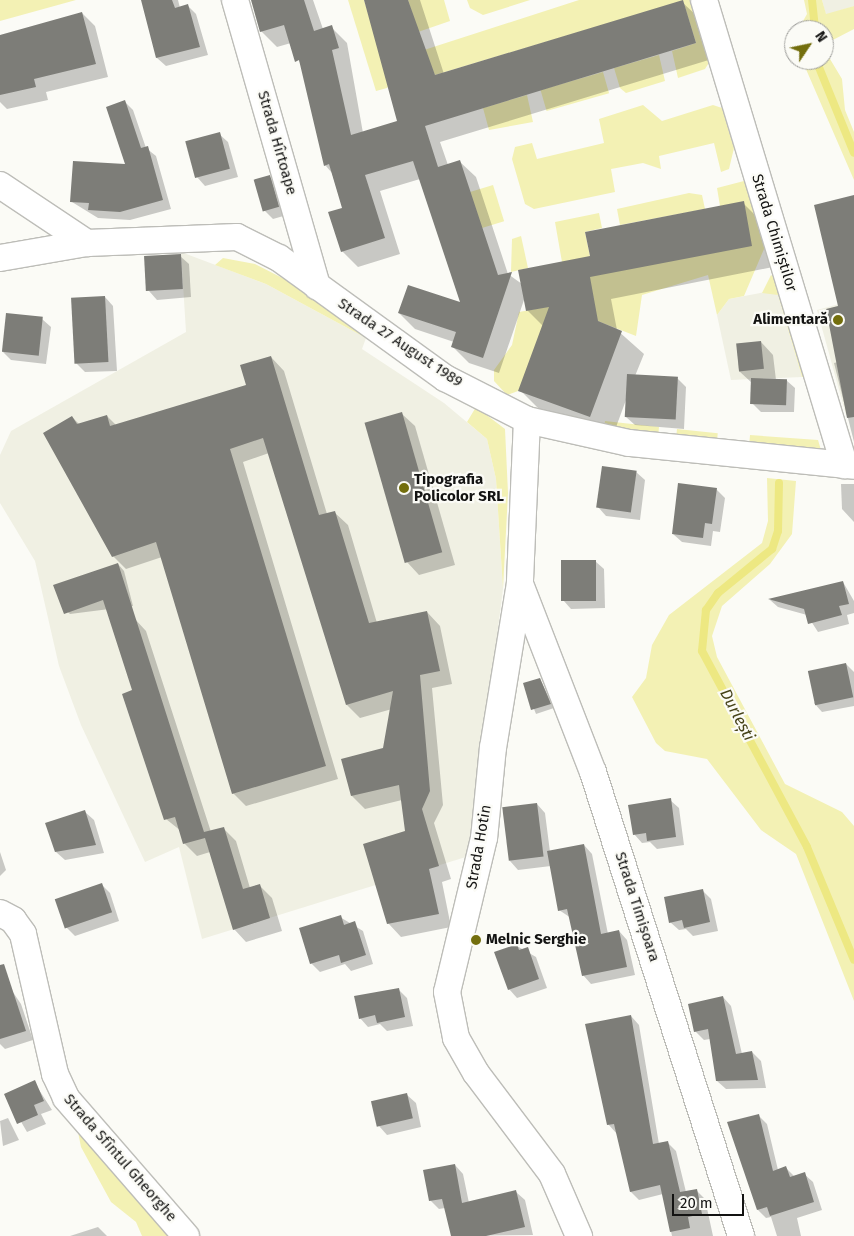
<!DOCTYPE html>
<meta charset="utf-8">
<style>
body{margin:0}
#map{position:relative;width:854px;height:1236px;overflow:hidden;background:#fbfbf6;font-family:"Fira Sans",sans-serif}
div>[style]{position:absolute}
[style*='--x']{left:calc(var(--x)*1px);top:calc(var(--y)*1px);width:calc(var(--w)*1px);rotate:calc(var(--a)*1deg)}
.built>*{inset:0;background:#f0f0e3}
.green>*{inset:0;background:#f3f1b4;transform-origin:0 0}
.shadow>*{inset:0;background:#0003}
.stream>*{height:8px;margin:-4px;padding:0 4px;transform-origin:4px;border-radius:4px;background:#ede882}
.building>*{inset:0;background:#7d7d78;transform-origin:0 0}
.roads{filter:drop-shadow(1px 0 #bdbdb8) drop-shadow(-1px 0 #bdbdb8) drop-shadow(0 1px #bdbdb8) drop-shadow(0 -1px #bdbdb8)}
.street>*{height:26px;margin:-13px;padding:0 13px;transform-origin:13px;border-radius:13px;background:#fff}
.dots>*{width:14px;height:14px;translate:-50% -50%;box-sizing:border-box;border:2px solid #fbfbf6;border-radius:50%}
span{translate:-50% -50%;white-space:nowrap;text-align:center;line-height:1.15;-webkit-text-stroke:4.5px #fbfbf6;paint-order:stroke}
.street-label{font-size:15px;color:#131312}
.poi-label{font-size:15px;color:#131312;font-weight:700}
.right{translate:-100% -50%;text-align:right}
.left{translate:0 -50%;text-align:left}
.water-label{font-size:16px;color:#464319;font-style:italic}
.north{position:absolute;left:784px;top:20px;width:50px;height:50px;box-sizing:border-box;background:#fbfbf6;border:1px solid #9e9e9b;border-radius:50%;rotate:56deg;font-size:14px;font-weight:700;line-height:20px;text-align:center;color:#131312}
.north::after{content:'';display:block;margin:auto;width:18px;height:22px;background:#736e0d;clip-path:polygon(50% 0,100% 100%,50% 72%,0 100%)}
.scale{position:absolute;left:672px;top:1194px;width:72px;height:22px;box-sizing:border-box;border:2px solid #131312;border-top:0;padding-left:6px;font-size:15px;line-height:18px;white-space:nowrap;color:#131312;-webkit-text-stroke:4px #fbfbf6;paint-order:stroke}
</style>
<div id="map">
<div class="built">
<i style="clip-path:polygon(822px 0,854px 0,854px 6px,826px 15px)"></i>
<i style="clip-path:polygon(181px 252px,266px 284px,366px 338px,362px 349px,444px 403px,487px 439px,496px 479px,503px 589px,469px 856px,202px 939px,179px 847px,145px 862px,81px 725px,59px 666px,35px 561px,0 503px,0 455px,11px 431px,186px 332px)"></i>
<i style="clip-path:polygon(771px 291px,778px 295px,802px 377px,731px 380px,717px 315px,729px 299px)"></i>
<i style="clip-path:polygon(854px 300px,854px 415px,846px 415px,817px 310px)"></i>
</div>
<div class="green">
<i style="clip-path:polygon(0 0,76px 0,0 21px)"></i>
<i style="clip-path:polygon(348px 0,364px 0,390px 84px,387px 88px,376px 91px)"></i>
<i style="clip-path:polygon(408px 0,444px 0,450px 21px,418px 32px)"></i>
<i style="clip-path:polygon(467px 0,530px 0,483px 15px,470px 8px)"></i>
<i style="clip-path:polygon(579px 0,697px 0,710px 61px,705px 69px,678px 78px,672px 51px,696px 43px,683px 1px,435px 75px,424px 50px)"></i>
<i style="clip-path:polygon(804px 0,822px 0,826px 14px,854px 6px,854px 29px,829px 42px,830px 59px,842px 79px,845px 110px,854px 132px,854px 180px,802px 60px,824px 60px,824px 30px,798px 30px,807px 14px)"></i>
<i style="clip-path:polygon(659px 55px,665px 81px,626px 93px,620px 88px,614px 68px)"></i>
<i style="left:603px;top:72px;width:22px;height:65px;rotate:74deg"></i>
<i style="clip-path:polygon(527px 95px,533px 122px,489px 130px,483px 108px)"></i>
<i style="clip-path:polygon(643px 105px,662px 121px,713px 105px,722px 108px,734px 148px,729px 169px,721px 172px,714px 143px,659px 156px,661px 169px,643px 163px,611px 169px,615px 192px,534px 209px,525px 204px,512px 159px,515px 147px,532px 143px,537px 159px,604px 143px,599px 119px)"></i>
<i style="clip-path:polygon(744px 181px,749px 184px,767px 242px,744px 296px,729px 299px,717px 315px,708px 275px,642px 295px,636px 336px,595px 320px,518px 391px,507px 395px,494px 381px,494px 370px,512px 345px,519px 312px,594px 298px,562px 262px,555px 222px,599px 213px,602px 228px,585px 232px,594px 276px,720px 206px,717px 188px)"></i>
<i style="left:493px;top:185px;width:38px;height:24px;rotate:73deg"></i>
<i style="clip-path:polygon(689px 193px,702px 195px,705px 209px,620px 225px,617px 209px)"></i>
<i style="clip-path:polygon(521px 236px,528px 268px,511px 272px,512px 239px)"></i>
<i style="clip-path:polygon(223px 258px,255px 264px,294px 284px,360px 328px,366px 338px,266px 284px,215px 265px)"></i>
<i style="clip-path:polygon(771px 275px,775px 278px,809px 377px,802px 377px,778px 295px,762px 293px)"></i>
<i style="clip-path:polygon(476px 407px,505px 429px,508px 493px,503px 589px,496px 479px,487px 439px,467px 422px)"></i>
<i style="clip-path:polygon(605px 421px,659px 427px,658px 437px,604px 429px)"></i>
<i style="left:677px;top:429px;width:41px;height:10px;rotate:6deg"></i>
<i style="clip-path:polygon(750px 435px,818px 440px,821px 450px,749px 447px)"></i>
<i style="clip-path:polygon(767px 478px,796px 481px,792px 534px,770px 564px,722px 606px,712px 636px,717px 657px,785px 784px,842px 812px,854px 826px,854px 1001px,796px 854px,761px 830px,707px 759px,665px 751px,656px 743px,632px 697px,646px 678px,652px 645px,669px 615px,762px 543px,768px 521px)"></i>
<i style="clip-path:polygon(77px 1127px,179px 1236px,142px 1236px,136px 1222px,111px 1202px,81px 1147px)"></i>
</div>
<div class="shadow">
<i style="clip-path:polygon(142px 0,178px 0,180px 8px,188px 6px,196px 14px,208px 55px,166px 66px,157px 58px)"></i>
<i style="clip-path:polygon(252px 0,313px 0,323px 29px,331px 27px,347px 43px,363px 133px,398px 122px,365px 0,420px 0,444px 74px,682px 2px,699px 18px,712px 59px,440px 142px,448px 165px,459px 161px,476px 177px,508px 274px,522px 284px,743px 203px,765px 225px,773px 267px,611px 299px,617px 330px,644px 354px,635px 376px,678px 379px,686px 387px,684px 429px,635px 425px,626px 417px,626px 400px,612px 438px,542px 412px,520px 390px,543px 326px,527px 310px,525px 297px,499px 373px,469px 363px,453px 347px,454px 342px,415px 329px,399px 313px,462px 304px,420px 179px,380px 191px,400px 254px,358px 267px,342px 251px,343px 209px,332px 173px,325px 165px,302px 67px,291px 43px,277px 47px,261px 31px)"></i>
<i style="clip-path:polygon(82px 13px,95px 26px,108px 77px,46px 92px,48px 100px,7px 109px,0 102px,0 36px)"></i>
<i style="clip-path:polygon(125px 102px,133px 110px,146px 148px,156px 156px,171px 209px,130px 220px,98px 218px,72px 202px,127px 165px)"></i>
<i style="clip-path:polygon(219px 134px,228px 142px,238px 177px,205px 186px,197px 177px)"></i>
<i style="clip-path:polygon(269px 177px,278px 185px,287px 215px,273px 219px,265px 211px)"></i>
<i style="clip-path:polygon(854px 196px,854px 442px,834px 363px,838px 362px,840px 307px)"></i>
<i style="clip-path:polygon(180px 256px,189px 264px,191px 297px,157px 300px,149px 291px)"></i>
<i style="clip-path:polygon(105px 297px,113px 306px,117px 371px,85px 372px,76px 363px)"></i>
<i style="clip-path:polygon(42px 319px,51px 327px,46px 364px,11px 360px,3px 352px)"></i>
<i style="clip-path:polygon(761px 342px,773px 355px,776px 380px,786px 380px,795px 388px,794px 412px,761px 412px,752px 403px,752px 383px,739px 371px,737px 344px)"></i>
<i style="clip-path:polygon(271px 357px,284px 371px,327px 514px,334px 512px,348px 525px,377px 623px,427px 612px,440px 626px,452px 684px,432px 688px,443px 805px,434px 823px,451px 879px,442px 882px,451px 927px,401px 937px,388px 923px,406px 832px,402px 800px,365px 809px,352px 796px,343px 760px,385px 749px,392px 709px,360px 718px,347px 705px,269px 453px,243px 462px,338px 779px,246px 806px,233px 793px,162px 557px,126px 569px,113px 556px,72px 417px,80px 425px,107px 416px,116px 425px,248px 386px)"></i>
<i style="clip-path:polygon(402px 414px,415px 426px,455px 565px,419px 575px,407px 562px)"></i>
<i style="clip-path:polygon(636px 472px,645px 480px,640px 520px,606px 516px,598px 507px)"></i>
<i style="clip-path:polygon(841px 484px,854px 484px,854px 522px,842px 509px)"></i>
<i style="clip-path:polygon(716px 489px,725px 498px,720px 532px,713px 531px,711px 546px,682px 542px,673px 534px)"></i>
<i style="clip-path:polygon(595px 561px,604px 569px,605px 608px,571px 609px,563px 600px)"></i>
<i style="clip-path:polygon(118px 564px,124px 571px,133px 606px,70px 614px,62px 607px)"></i>
<i style="clip-path:polygon(843px 582px,854px 601px,854px 613px,847px 615px,849px 624px,818px 632px,807px 615px,778px 607px,770px 600px)"></i>
<i style="clip-path:polygon(134px 618px,146px 631px,211px 832px,223px 828px,236px 841px,250px 888px,259px 885px,272px 898px,282px 931px,246px 942px,234px 929px,210px 852px,197px 856px,184px 843px,181px 831px,166px 819px,134px 691px)"></i>
<i style="clip-path:polygon(846px 664px,854px 672px,854px 706px,822px 712px,814px 703px)"></i>
<i style="clip-path:polygon(540px 679px,554px 708px,536px 714px,524px 684px)"></i>
<i style="clip-path:polygon(670px 800px,679px 808px,684px 845px,657px 849px,650px 842px,642px 843px,634px 834px)"></i>
<i style="clip-path:polygon(537px 804px,545px 813px,550px 852px,584px 845px,592px 854px,608px 934px,619px 931px,627px 940px,635px 975px,591px 984px,583px 975px,571px 918px,559px 910px,551px 866px,518px 870px,510px 861px)"></i>
<i style="clip-path:polygon(85px 812px,94px 820px,104px 853px,65px 860px,56px 852px)"></i>
<i style="clip-path:polygon(0 852px,6px 870px,0 876px)"></i>
<i style="clip-path:polygon(102px 885px,110px 893px,119px 921px,75px 936px,66px 927px)"></i>
<i style="clip-path:polygon(702px 890px,711px 899px,718px 931px,693px 936px,686px 929px,679px 930px,670px 922px)"></i>
<i style="clip-path:polygon(340px 917px,363px 931px,373px 964px,351px 971px,345px 964px,320px 972px,311px 963px)"></i>
<i style="clip-path:polygon(517px 946px,536px 957px,547px 988px,517px 998px,509px 989px)"></i>
<i style="clip-path:polygon(0 973px,21px 1004px,33px 1040px,5px 1049px,0 1044px)"></i>
<i style="clip-path:polygon(398px 989px,407px 998px,413px 1026px,387px 1031px,380px 1024px,368px 1027px,360px 1018px)"></i>
<i style="clip-path:polygon(723px 997px,731px 1006px,742px 1054px,752px 1052px,761px 1061px,766px 1088px,726px 1089px,717px 1081px,710px 1039px,704px 1040px,695px 1031px)"></i>
<i style="clip-path:polygon(631px 1016px,639px 1025px,659px 1144px,667px 1142px,676px 1151px,686px 1192px,696px 1190px,705px 1199px,713px 1236px,672px 1236px,663px 1194px,639px 1200px,631px 1192px,617px 1134px,608px 1124px)"></i>
<i style="clip-path:polygon(34px 1082px,52px 1110px,41px 1114px,46px 1124px,27px 1132px,5px 1094px)"></i>
<i style="clip-path:polygon(407px 1095px,416px 1103px,421px 1127px,387px 1135px,379px 1126px)"></i>
<i style="clip-path:polygon(758px 1115px,767px 1124px,778px 1170px,786px 1168px,794px 1176px,804px 1174px,813px 1182px,822px 1210px,797px 1218px,801px 1236px,777px 1236px,771px 1217px,766px 1218px,758px 1210px)"></i>
<i style="clip-path:polygon(8px 1118px,19px 1140px,3px 1146px,0 1121px)"></i>
<i style="clip-path:polygon(455px 1165px,463px 1174px,469px 1203px,516px 1192px,525px 1200px,533px 1235px,452px 1236px,445px 1208px,439px 1209px,430px 1200px)"></i>
<i style="clip-path:polygon(98px 1227px,107px 1236px,70px 1236px)"></i>
</div>
<div class="stream">
<i style="--x:812;--y:0;--w:30;--a:84"></i>
<i style="--x:816;--y:60;--w:100;--a:67.8"></i>
<i style="--x:779;--y:483;--w:48;--a:91.2"></i>
<i style="--x:778;--y:531;--w:19;--a:108"></i>
<i style="--x:772;--y:549;--w:70;--a:140.8"></i>
<i style="--x:718;--y:593;--w:21;--a:125"></i>
<i style="--x:706;--y:610;--w:41;--a:95.6"></i>
<i style="--x:702;--y:651;--w:222;--a:61.8"></i>
<i style="--x:807;--y:847;--w:122;--a:67.4"></i>
</div>
<div class="building">
<i style="clip-path:polygon(141px 0,172px 0,175px 8px,188px 4px,200px 47px,156px 58px)"></i>
<i style="clip-path:polygon(251px 0,304px 0,314px 31px,332px 25px,339px 48px,332px 50px,351px 135px,397px 121px,364px 0,408px 0,435px 75px,683px 0,696px 43px,425px 126px,438px 167px,460px 160px,498px 275px,512px 272px,483px 358px,451px 347px,456px 332px,398px 313px,408px 285px,460px 302px,413px 161px,365px 175px,385px 238px,341px 252px,328px 212px,342px 208px,329px 164px,324px 166px,299px 60px,295px 62px,284px 25px,260px 32px)"></i>
<i style="clip-path:polygon(82px 12px,96px 64px,34px 79px,36px 87px,0 95px,0 35px)"></i>
<i style="clip-path:polygon(125px 100px,141px 148px,148px 146px,163px 200px,120px 212px,88px 210px,89px 203px,70px 202px,73px 161px,125px 164px,106px 107px)"></i>
<i style="left:220px;top:132px;width:38px;height:36px;rotate:75deg"></i>
<i style="left:270px;top:175px;width:33px;height:17px;rotate:74deg"></i>
<i style="clip-path:polygon(854px 195px,854px 417px,847px 418px,826px 309px,838px 306px,814px 205px)"></i>
<i style="clip-path:polygon(744px 201px,752px 246px,590px 277px,598px 321px,622px 331px,590px 417px,518px 391px,549px 307px,526px 311px,518px 270px,590px 256px,585px 232px)"></i>
<i style="left:181px;top:254px;width:35px;height:37px;rotate:87deg"></i>
<i style="left:105px;top:296px;width:66px;height:34px;rotate:87deg"></i>
<i style="left:6px;top:313px;width:37px;height:39px;rotate:6deg"></i>
<i style="left:761px;top:341px;width:28px;height:25px;rotate:84deg"></i>
<i style="clip-path:polygon(271px 356px,319px 515px,335px 511px,369px 623px,427px 611px,440px 671px,420px 675px,430px 791px,422px 809px,439px 866px,429px 869px,439px 914px,387px 924px,363px 844px,405px 831px,399px 785px,351px 796px,341px 759px,383px 748px,393px 691px,346px 705px,263px 438px,230px 449px,326px 766px,232px 794px,156px 542px,112px 557px,43px 433px,72px 416px,77px 424px,107px 415px,110px 426px,246px 385px,240px 365px)"></i>
<i style="left:627px;top:374px;width:51px;height:43px;rotate:3deg"></i>
<i style="left:751px;top:378px;width:36px;height:26px;rotate:2deg"></i>
<i style="left:402px;top:412px;width:146px;height:39px;rotate:74deg"></i>
<i style="left:602px;top:466px;width:35px;height:42px;rotate:8deg"></i>
<i style="clip-path:polygon(678px 483px,717px 488px,712px 524px,705px 523px,703px 538px,672px 534px)"></i>
<i style="left:561px;top:560px;width:35px;height:41px"></i>
<i style="clip-path:polygon(118px 563px,204px 832px,224px 827px,243px 889px,260px 884px,270px 918px,233px 930px,205px 838px,183px 844px,175px 817px,164px 820px,122px 694px,132px 690px,103px 600px,64px 614px,53px 585px)"></i>
<i style="clip-path:polygon(843px 581px,849px 604px,839px 606px,842px 615px,808px 624px,804px 609px,768px 599px)"></i>
<i style="left:846px;top:663px;width:35px;height:39px;rotate:78deg"></i>
<i style="clip-path:polygon(540px 678px,551px 704px,531px 710px,523px 683px)"></i>
<i style="clip-path:polygon(671px 798px,676px 837px,647px 841px,646px 833px,633px 835px,628px 805px)"></i>
<i style="left:537px;top:803px;width:54px;height:35px;rotate:83deg"></i>
<i style="clip-path:polygon(85px 810px,96px 845px,55px 852px,45px 823px)"></i>
<i style="clip-path:polygon(584px 844px,601px 934px,619px 930px,627px 967px,582px 976px,567px 909px,558px 911px,547px 851px)"></i>
<i style="left:102px;top:883px;width:31px;height:50px;rotate:71deg"></i>
<i style="clip-path:polygon(703px 889px,710px 922px,684px 928px,682px 920px,669px 923px,664px 897px)"></i>
<i style="clip-path:polygon(341px 915px,344px 925px,355px 921px,366px 955px,341px 963px,339px 955px,310px 964px,299px 928px)"></i>
<i style="clip-path:polygon(517px 944px,519px 950px,528px 947px,539px 979px,508px 990px,494px 952px)"></i>
<i style="clip-path:polygon(4px 964px,26px 1031px,0 1039px,0 965px)"></i>
<i style="clip-path:polygon(399px 988px,405px 1017px,377px 1023px,375px 1015px,359px 1019px,354px 996px)"></i>
<i style="clip-path:polygon(723px 996px,736px 1054px,752px 1051px,758px 1080px,716px 1081px,708px 1029px,694px 1032px,688px 1004px)"></i>
<i style="clip-path:polygon(631px 1015px,653px 1144px,668px 1141px,680px 1192px,697px 1189px,702px 1214px,688px 1217px,690px 1228px,670px 1232px,660px 1185px,630px 1192px,614px 1124px,607px 1125px,585px 1024px)"></i>
<i style="clip-path:polygon(35px 1080px,44px 1101px,34px 1105px,38px 1115px,17px 1124px,4px 1094px)"></i>
<i style="left:407px;top:1093px;width:26px;height:37px;rotate:77deg"></i>
<i style="clip-path:polygon(759px 1114px,773px 1171px,786px 1166px,790px 1177px,805px 1172px,814px 1202px,770px 1216px,767px 1207px,757px 1210px,727px 1122px)"></i>
<i style="clip-path:polygon(455px 1164px,462px 1203px,516px 1190px,525px 1227px,486px 1236px,451px 1236px,442px 1199px,429px 1201px,423px 1170px)"></i>
</div>
<div class="roads">
<div class="street">
<i style="--x:235;--y:0;--w:298;--a:74"></i>
<i style="--x:704;--y:0;--w:486;--a:73.2"></i>
<i style="--x:0;--y:185;--w:105;--a:33.7"></i>
<i style="--x:0;--y:258;--w:88;--a:-9.8"></i>
<i style="--x:87;--y:243;--w:150;--a:-2.3"></i>
<i style="--x:237;--y:237;--w:47;--a:26.6"></i>
<i style="--x:279;--y:258;--w:205;--a:35.9"></i>
<i style="--x:445;--y:378;--w:92;--a:27.1"></i>
<i style="--x:527;--y:420;--w:105;--a:12.7"></i>
<i style="--x:629;--y:443;--w:226;--a:5.8"></i>
<i style="--x:527;--y:420;--w:163;--a:92.5"></i>
<i style="--x:520;--y:583;--w:166;--a:99.3"></i>
<i style="--x:493;--y:747;--w:91;--a:95.6"></i>
<i style="--x:484;--y:838;--w:158;--a:103.5"></i>
<i style="--x:447;--y:992;--w:47;--a:78.9"></i>
<i style="--x:456;--y:1038;--w:40;--a:60.3"></i>
<i style="--x:476;--y:1073;--w:126;--a:53"></i>
<i style="--x:552;--y:1174;--w:68;--a:66.5"></i>
<i style="--x:520;--y:584;--w:202;--a:68.8"></i>
<i style="--x:593;--y:772;--w:487;--a:72.3"></i>
<i style="--x:0;--y:913;--w:15;--a:28"></i>
<i style="--x:13;--y:920;--w:17;--a:54"></i>
<i style="--x:23;--y:934;--w:144;--a:77.1"></i>
<i style="--x:55;--y:1074;--w:26;--a:65"></i>
<i style="--x:66;--y:1098;--w:183;--a:49"></i>
</div>
</div>
<div class="dots">
<i style="left:838px;top:320px;background:#736e0d"></i>
<i style="left:404px;top:488px;background:#736e0d"></i>
<i style="left:476px;top:940px;background:#736e0d"></i>
</div>
<div class="street-label">
<span style="left:277px;top:143px;rotate:74deg">Strada Hîrtoape</span>
<span style="left:774px;top:233px;rotate:73deg">Strada Chimiștilor</span>
<span style="left:400px;top:343px;rotate:34deg">Strada 27 August 1989</span>
<span style="left:479px;top:847px;rotate:-80deg">Strada Hotin</span>
<span style="left:637px;top:907px;rotate:72deg">Strada Timișoara</span>
<span style="left:120px;top:1158px;rotate:49deg">Strada Sfîntul Gheorghe</span>
</div>
<div class="poi-label">
<span class="right" style="left:828px;top:320px">Alimentară</span>
<span class="left" style="left:414px;top:488px">Tipografia<br>Policolor SRL</span>
<span class="left" style="left:486px;top:940px">Melnic Serghie</span>
</div>
<div class="water-label">
<span style="left:737px;top:715px;rotate:62deg">Durlești</span>
</div>
<div class="north">N</div>
<div class="scale">20 m</div>
</div>
